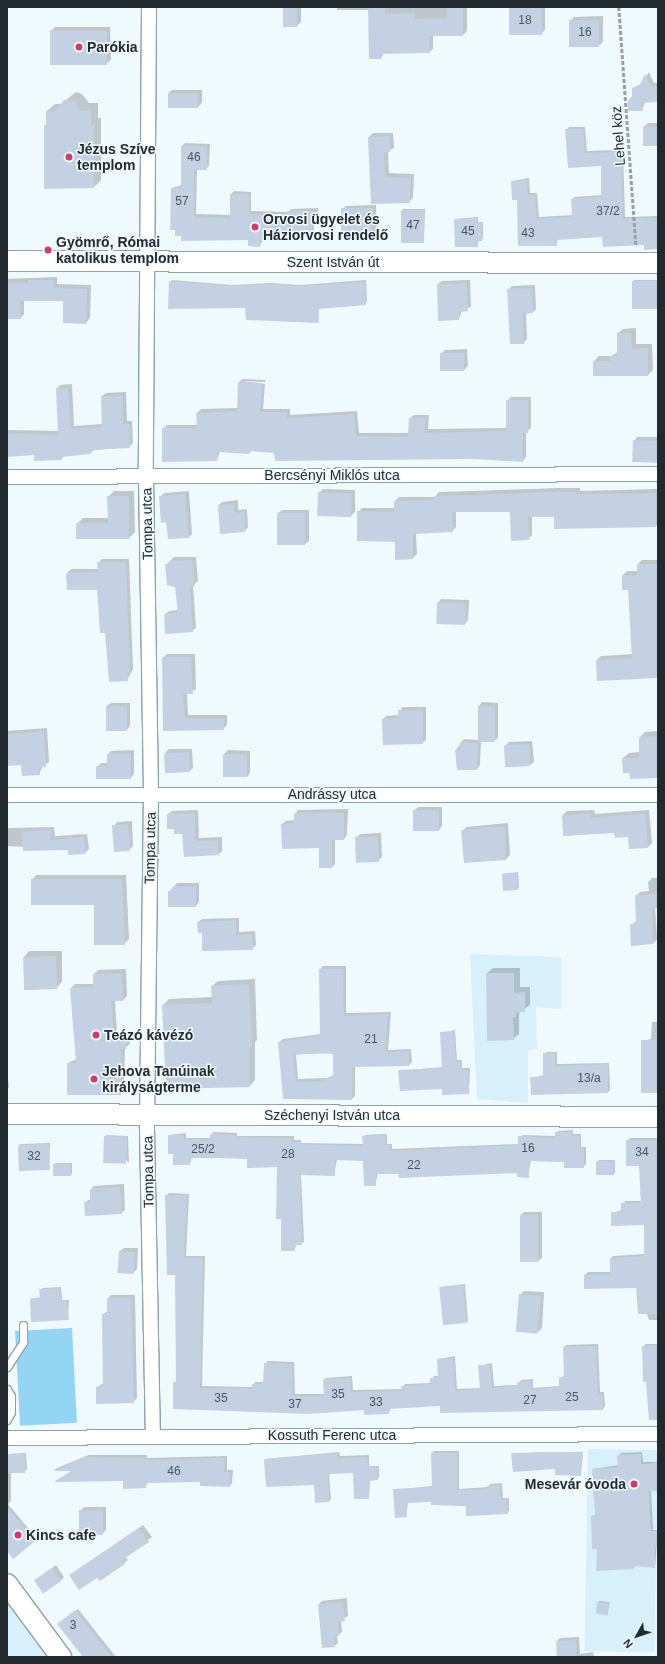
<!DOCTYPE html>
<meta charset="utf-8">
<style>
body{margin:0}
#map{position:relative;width:665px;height:1664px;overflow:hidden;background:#f0f9fd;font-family:Arial,sans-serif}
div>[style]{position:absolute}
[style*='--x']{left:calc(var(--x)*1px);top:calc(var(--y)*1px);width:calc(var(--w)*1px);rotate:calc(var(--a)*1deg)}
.built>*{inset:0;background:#d7f0fc;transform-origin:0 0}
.green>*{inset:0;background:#94d5f4;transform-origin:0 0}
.shadow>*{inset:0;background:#0003}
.building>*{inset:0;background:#c4d1e3;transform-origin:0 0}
.path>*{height:2.5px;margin-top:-1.25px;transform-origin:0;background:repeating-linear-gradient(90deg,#979fa4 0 4px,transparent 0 6px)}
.roads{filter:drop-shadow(1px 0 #8ca1ab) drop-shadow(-1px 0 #8ca1ab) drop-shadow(0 1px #8ca1ab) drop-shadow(0 -1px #8ca1ab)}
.lane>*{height:7px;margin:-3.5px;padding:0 3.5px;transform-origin:3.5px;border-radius:3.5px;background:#fff}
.street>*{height:14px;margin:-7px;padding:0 7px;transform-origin:7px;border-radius:7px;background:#fff}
.secondary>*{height:20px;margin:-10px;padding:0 10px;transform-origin:10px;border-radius:10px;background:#fff}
.dots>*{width:11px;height:11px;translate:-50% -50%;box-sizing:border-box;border:2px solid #f0f9fd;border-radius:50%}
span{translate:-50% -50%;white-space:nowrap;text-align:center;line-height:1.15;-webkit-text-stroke:3px #f0f9fd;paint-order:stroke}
.number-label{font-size:12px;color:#4a545c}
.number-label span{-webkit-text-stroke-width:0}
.poi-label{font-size:14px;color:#222a2f;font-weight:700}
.left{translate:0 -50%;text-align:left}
.right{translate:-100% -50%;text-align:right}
.street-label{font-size:14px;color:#222a2f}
.frame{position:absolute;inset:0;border:8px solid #222a2f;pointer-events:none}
.north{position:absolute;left:617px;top:1616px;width:40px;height:40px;-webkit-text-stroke:3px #f0f9fd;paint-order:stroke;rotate:230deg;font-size:11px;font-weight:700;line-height:16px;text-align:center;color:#222a2f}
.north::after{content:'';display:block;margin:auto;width:14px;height:18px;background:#222a2f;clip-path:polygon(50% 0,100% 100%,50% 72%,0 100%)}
</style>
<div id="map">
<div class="built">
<i style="clip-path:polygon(470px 954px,561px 957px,561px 1009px,536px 1007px,537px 1049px,528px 1050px,528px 1103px,477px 1099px)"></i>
<i style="left:588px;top:1449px;width:70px;height:202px;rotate:1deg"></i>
<i style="clip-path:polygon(7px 1597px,51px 1657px,7px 1657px)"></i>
</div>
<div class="green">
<i style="left:72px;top:1328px;width:95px;height:57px;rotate:87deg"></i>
</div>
<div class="shadow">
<i style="clip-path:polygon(284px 7px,301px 7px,301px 22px,297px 26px)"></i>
<i style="clip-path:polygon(337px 7px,545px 7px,545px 30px,541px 34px,510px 7px,467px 7px,467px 31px,463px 35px,433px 35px,433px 49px,429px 52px,384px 53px,381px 58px,369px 10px,337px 10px)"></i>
<i style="clip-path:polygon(603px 16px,603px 41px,600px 45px,570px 21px,574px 17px)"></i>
<i style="clip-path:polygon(55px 27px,110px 27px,111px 60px,107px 63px,51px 31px)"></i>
<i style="clip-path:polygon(649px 72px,654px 83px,658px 83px,658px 101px,645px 102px,642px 110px,629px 100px,633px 96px,633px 88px,641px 84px)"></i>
<i style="clip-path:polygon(172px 90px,202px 90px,202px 103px,198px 107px,169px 93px)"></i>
<i style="clip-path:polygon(76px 92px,82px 94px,89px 103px,98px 103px,98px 118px,101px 118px,101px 180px,94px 187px,45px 125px,47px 123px,47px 111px,55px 104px,61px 104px)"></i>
<i style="clip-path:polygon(648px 123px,658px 123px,658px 145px,644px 127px)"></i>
<i style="clip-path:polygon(569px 127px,585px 127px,587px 151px,623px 150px,625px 217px,658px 216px,658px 248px,603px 236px,558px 239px,556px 245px,518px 199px,512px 181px,529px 178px,530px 193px,537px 193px,539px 217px,573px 215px,572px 199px,575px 197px,602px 195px,602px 165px,569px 167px,566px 130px)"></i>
<i style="clip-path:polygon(373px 133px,393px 133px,394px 148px,388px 151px,389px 173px,414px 174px,413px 198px,409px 202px,372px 203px,369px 137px)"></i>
<i style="clip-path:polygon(185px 143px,210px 144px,209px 166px,206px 169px,197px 169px,196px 214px,231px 215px,231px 194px,234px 191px,251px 192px,251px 211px,288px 212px,291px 209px,318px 208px,318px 220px,314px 223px,314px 230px,311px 232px,282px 232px,279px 239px,263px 239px,260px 246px,249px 239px,182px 235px,176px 229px,171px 229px,172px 188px,182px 185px,182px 146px)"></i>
<i style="clip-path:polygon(376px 205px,377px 234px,373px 238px,342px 209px,346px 206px)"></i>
<i style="clip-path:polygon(403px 209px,425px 209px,424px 242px,402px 211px)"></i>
<i style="clip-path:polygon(478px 217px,478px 222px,483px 222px,483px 239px,479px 240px,477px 246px,455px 219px)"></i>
<i style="clip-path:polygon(57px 277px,57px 284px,91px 285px,90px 318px,86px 323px,64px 300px,24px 300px,24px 314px,20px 318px,7px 318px,7px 279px)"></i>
<i style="clip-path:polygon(172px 280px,233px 285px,270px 283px,300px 285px,366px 280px,367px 302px,319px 307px,318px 322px,246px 307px,170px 282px)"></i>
<i style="clip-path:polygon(470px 280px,471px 307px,462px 310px,459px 319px,438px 284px,442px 281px)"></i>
<i style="clip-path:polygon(634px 280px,658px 280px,658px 308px,633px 282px)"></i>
<i style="clip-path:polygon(535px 285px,536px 309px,533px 312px,526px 313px,527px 339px,523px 343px,508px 290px,512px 286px)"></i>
<i style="clip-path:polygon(636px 328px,636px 344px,652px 344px,653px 370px,648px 375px,594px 361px,599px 356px,611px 356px,618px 352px,618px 333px,623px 329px)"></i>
<i style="clip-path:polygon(467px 349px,468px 366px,464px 370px,441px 354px,445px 350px)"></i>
<i style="clip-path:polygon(243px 379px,265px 380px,265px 382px,242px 381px,265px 384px,263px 409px,290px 409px,290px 415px,357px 411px,359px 433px,409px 433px,410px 418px,414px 415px,429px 415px,428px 429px,507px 428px,507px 401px,511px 397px,531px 397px,531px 428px,526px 432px,526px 457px,523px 461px,473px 458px,276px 460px,275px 452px,252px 450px,249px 453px,220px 451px,217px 460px,163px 429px,167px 425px,198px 425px,197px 413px,201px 409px,238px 408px,239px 382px)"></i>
<i style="clip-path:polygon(72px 384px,74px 426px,103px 424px,102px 396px,106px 393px,126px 392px,127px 421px,132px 421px,133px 443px,129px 447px,94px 450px,90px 453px,65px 455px,61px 459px,35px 454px,7px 456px,7px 430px,59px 431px,57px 389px,60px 385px)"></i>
<i style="clip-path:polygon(637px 437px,658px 437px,658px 461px,634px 441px)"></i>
<i style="clip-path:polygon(559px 488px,580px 488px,580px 491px,658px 489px,658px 524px,656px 526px,555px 516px,532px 516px,532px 535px,528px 539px,511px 511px,456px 511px,456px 527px,452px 531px,416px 533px,417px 554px,413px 558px,396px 541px,358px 512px,362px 508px,395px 508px,395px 501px,399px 497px,435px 497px,439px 492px)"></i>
<i style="clip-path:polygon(323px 489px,355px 490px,355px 512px,351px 516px,319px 493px)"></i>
<i style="clip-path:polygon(114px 491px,134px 491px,135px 532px,129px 538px,77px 524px,83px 518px,108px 518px,108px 497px)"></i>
<i style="clip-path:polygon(189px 491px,192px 534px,189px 537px,167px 521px,160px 497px,164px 493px)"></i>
<i style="clip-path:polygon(238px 500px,238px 510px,247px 509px,248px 527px,245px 531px,219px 505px,222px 502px)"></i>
<i style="clip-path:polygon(282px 510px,309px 510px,309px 541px,305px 544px,278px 513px)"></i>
<i style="clip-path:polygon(174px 557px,196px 557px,198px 581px,193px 585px,196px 628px,192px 631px,165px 615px,169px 611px,178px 610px,176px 586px,166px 565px)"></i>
<i style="clip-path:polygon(102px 559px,129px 559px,133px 669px,127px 680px,106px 632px,98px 589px,67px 573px,71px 569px,98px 569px,98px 563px)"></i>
<i style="clip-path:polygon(642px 560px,658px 560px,658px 677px,597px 660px,601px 656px,633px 654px,629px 589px,623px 575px,627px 571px,638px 571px,638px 564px)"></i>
<i style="clip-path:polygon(441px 599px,469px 600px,468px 620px,465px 624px,438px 603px)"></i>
<i style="clip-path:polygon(167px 654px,195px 654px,196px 689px,187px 693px,188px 715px,227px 715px,227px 725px,223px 729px,164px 730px,163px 658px)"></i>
<i style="clip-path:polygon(482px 702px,498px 703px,498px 738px,494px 741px,481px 741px,480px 765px,477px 769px,458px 769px,456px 750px,461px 743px,464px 739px,478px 740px,479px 706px)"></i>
<i style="clip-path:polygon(111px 703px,130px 703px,130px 726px,127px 730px,107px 706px)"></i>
<i style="clip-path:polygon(402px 707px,426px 707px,426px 740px,422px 743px,383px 719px,386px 716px,399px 715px)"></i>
<i style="clip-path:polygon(47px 728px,49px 762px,43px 766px,39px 774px,22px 764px,7px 765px,7px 731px)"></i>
<i style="clip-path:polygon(658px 731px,658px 777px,630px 772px,623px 758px,629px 753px,640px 752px,640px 737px,645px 732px)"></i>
<i style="clip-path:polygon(532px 741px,534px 762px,530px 765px,505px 746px,509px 742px)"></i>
<i style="clip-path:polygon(169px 749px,192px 749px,193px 768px,190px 771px,165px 753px)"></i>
<i style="clip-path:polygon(134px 750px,134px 774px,131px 778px,97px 767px,101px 763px,108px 763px,108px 754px,111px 751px)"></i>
<i style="clip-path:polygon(228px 750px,250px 751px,250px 773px,247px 777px,224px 754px)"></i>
<i style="clip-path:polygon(418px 807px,442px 807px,442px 826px,439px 830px,414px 811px)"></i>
<i style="clip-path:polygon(348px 809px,347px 835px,344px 839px,335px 839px,335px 864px,332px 867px,320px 847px,282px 824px,286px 821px,295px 820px,295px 814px,298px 810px)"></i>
<i style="clip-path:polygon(198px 810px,199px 838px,222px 837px,222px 851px,219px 854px,185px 856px,183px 833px,175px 828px,168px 814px,172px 811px)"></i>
<i style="clip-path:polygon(594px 810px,595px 814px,649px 810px,652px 843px,648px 847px,629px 836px,563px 815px,567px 811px)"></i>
<i style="clip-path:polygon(132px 821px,133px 846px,129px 850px,114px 826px,117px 822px)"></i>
<i style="clip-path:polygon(508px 823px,510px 855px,506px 859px,463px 831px,466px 827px)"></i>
<i style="clip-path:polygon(54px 827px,55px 836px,87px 834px,89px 849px,85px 853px,69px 854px,69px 849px,7px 846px,7px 828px)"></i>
<i style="clip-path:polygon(381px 833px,382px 857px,378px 861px,356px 838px,360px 834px)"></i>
<i style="clip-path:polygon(518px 872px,519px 887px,518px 889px,503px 874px)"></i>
<i style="clip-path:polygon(36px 875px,126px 875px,129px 939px,124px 944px,95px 904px,32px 880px)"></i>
<i style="clip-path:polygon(652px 878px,658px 878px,658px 907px,655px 907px,657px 940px,653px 943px,631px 925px,637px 921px,636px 896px,640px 892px,649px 891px,648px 882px)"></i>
<i style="clip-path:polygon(177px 883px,199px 883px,199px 902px,196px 906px,169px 892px)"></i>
<i style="clip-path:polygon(239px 918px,239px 932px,255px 931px,256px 945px,252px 949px,203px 932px,198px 922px,202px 919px)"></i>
<i style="clip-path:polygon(29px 951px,62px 951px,62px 982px,56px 988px,24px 988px,24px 957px)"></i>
<i style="clip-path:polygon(evenodd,323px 966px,346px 966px,346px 1013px,391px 1012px,388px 1050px,411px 1049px,412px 1062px,409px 1065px,355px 1066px,355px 1096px,352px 1099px,284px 1098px,279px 1042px,283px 1039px,321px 1034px,320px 969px,323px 966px,334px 1053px,334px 1075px,327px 1078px,298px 1079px,296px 1054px,334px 1053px)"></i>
<i style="clip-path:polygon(493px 968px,520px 968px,520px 987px,530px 987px,530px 1005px,519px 1013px,519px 1034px,513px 1039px,487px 973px)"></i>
<i style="clip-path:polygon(126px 969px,127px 996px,123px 1000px,115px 1000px,117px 1033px,129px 1032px,130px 1044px,125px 1048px,124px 1090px,120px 1094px,68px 1063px,77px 1059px,71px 988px,75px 984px,94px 984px,94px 974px,98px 970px)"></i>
<i style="clip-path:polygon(255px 979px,257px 1040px,255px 1042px,255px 1080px,250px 1086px,163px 1005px,169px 999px,213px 997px,212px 986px,218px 981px)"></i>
<i style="clip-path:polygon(652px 1022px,658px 1022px,658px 1092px,642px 1041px,651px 1039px)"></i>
<i style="clip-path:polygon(455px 1030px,457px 1060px,462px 1060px,462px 1068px,470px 1068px,469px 1093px,443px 1088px,399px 1071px,443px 1067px,441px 1033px)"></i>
<i style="clip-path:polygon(546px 1052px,557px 1052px,557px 1064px,609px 1063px,610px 1090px,608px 1092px,531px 1078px,544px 1075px)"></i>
<i style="clip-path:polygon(7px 1069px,9px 1087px,7px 1089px)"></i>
<i style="clip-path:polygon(573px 1130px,573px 1134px,581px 1134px,581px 1147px,586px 1147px,586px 1165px,565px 1167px,565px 1161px,531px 1160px,528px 1176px,518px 1172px,378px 1173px,375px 1185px,364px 1160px,337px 1159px,334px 1175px,301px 1174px,304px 1242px,297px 1244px,294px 1250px,282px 1218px,278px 1166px,248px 1158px,192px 1157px,190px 1164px,174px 1153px,169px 1135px,186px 1133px,186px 1138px,211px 1138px,213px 1132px,237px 1133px,237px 1136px,294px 1136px,294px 1140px,301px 1140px,301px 1143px,364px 1144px,365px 1135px,387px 1134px,387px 1144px,392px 1144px,392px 1149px,519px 1144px,522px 1135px,556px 1136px,558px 1131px)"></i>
<i style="clip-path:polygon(106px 1135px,128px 1136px,129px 1163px,105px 1137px)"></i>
<i style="clip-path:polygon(630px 1138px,658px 1138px,658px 1320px,649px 1320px,637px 1287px,585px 1275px,588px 1272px,611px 1272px,611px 1259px,613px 1256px,645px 1254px,645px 1224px,612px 1213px,622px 1210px,625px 1201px,641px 1201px,640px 1165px,627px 1141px)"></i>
<i style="clip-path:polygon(50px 1143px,49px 1169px,19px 1145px,21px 1144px)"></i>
<i style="clip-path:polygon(599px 1160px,615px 1160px,615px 1172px,614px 1174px,597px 1162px)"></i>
<i style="clip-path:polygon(56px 1163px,72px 1163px,72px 1174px,70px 1175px,54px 1164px)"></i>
<i style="clip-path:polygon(124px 1184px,125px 1210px,121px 1213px,85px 1202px,91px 1199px,91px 1189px,94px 1186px)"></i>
<i style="clip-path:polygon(169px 1193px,189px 1194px,186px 1256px,205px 1256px,202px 1386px,253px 1387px,255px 1382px,264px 1382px,267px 1361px,294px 1362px,295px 1394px,325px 1394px,324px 1380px,326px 1378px,352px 1376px,353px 1390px,402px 1389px,405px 1384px,431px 1383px,434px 1376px,439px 1376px,438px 1359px,455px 1356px,457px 1389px,481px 1388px,479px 1366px,492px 1363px,494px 1386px,519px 1385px,521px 1380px,533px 1379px,533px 1388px,560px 1386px,560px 1378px,565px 1375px,564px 1347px,566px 1345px,598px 1344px,600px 1392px,604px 1392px,605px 1406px,603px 1409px,441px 1412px,441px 1405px,391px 1408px,389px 1413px,365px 1409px,282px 1413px,174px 1383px,177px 1380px,176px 1274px,166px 1196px)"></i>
<i style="clip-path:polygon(524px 1212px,542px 1212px,542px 1258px,538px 1261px,521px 1215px)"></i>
<i style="clip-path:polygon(124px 1248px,138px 1248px,137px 1269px,133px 1273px,120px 1251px)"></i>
<i style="clip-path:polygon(465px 1284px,468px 1321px,466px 1322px,440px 1287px)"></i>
<i style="clip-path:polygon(61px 1287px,62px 1300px,69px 1300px,68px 1319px,31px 1299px,41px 1297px,42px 1288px)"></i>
<i style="clip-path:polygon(524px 1291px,544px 1292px,542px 1328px,538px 1332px,520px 1295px)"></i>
<i style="clip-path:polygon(111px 1295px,135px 1295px,137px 1398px,133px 1402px,97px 1387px,104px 1383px,103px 1314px,108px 1311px,108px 1299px)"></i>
<i style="clip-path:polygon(645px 1344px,658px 1344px,658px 1413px,647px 1381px)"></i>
<i style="clip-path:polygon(434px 1451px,459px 1451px,459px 1489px,488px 1487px,490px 1484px,502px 1483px,503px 1498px,509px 1498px,509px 1511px,507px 1513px,432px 1501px,408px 1502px,406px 1516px,394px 1490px,432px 1486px,432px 1453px)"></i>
<i style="clip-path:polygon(339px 1452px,340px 1456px,369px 1455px,369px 1466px,379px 1466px,379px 1478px,370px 1480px,369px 1498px,355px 1498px,354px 1472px,329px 1473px,331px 1500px,316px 1502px,315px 1484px,266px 1459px)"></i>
<i style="clip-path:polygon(583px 1452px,581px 1475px,512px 1454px,514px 1453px)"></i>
<i style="clip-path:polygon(642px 1452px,643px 1462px,658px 1462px,658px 1490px,651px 1490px,653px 1530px,658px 1530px,655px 1567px,598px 1548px,592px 1516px,596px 1514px,593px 1469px,619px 1465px,620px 1453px)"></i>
<i style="clip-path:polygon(26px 1453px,27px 1470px,11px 1472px,11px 1501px,8px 1504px,37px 1539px,14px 1558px,7px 1549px,7px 1454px)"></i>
<i style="clip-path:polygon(89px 1455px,147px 1455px,147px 1458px,227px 1456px,227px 1470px,233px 1470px,232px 1483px,230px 1486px,201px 1481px,148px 1482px,145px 1487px,124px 1480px,56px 1481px,73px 1470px,55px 1470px,57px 1468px)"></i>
<i style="clip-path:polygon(84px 1507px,106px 1507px,106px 1530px,103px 1533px,80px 1511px)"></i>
<i style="clip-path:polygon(143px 1525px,152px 1537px,125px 1556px,128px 1560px,124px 1563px,98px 1576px,74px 1572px)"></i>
<i style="clip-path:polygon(56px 1565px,64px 1577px,61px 1580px,35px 1580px)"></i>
<i style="clip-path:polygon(347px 1598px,348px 1616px,341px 1620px,342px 1632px,337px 1636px,338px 1643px,334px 1646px,319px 1604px,322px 1601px)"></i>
<i style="clip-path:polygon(599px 1601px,610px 1602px,607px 1614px,598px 1602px)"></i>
<i style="clip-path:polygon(78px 1609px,116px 1657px,84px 1657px,61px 1622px)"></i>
<i style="clip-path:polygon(579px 1637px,580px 1654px,593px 1652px,594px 1657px,558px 1657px,557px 1641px,560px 1638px)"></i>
</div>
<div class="building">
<i style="left:283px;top:7px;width:14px;height:20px"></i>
<i style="clip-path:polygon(368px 7px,385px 7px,385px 14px,415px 13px,415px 19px,447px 18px,447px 7px,463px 7px,463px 36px,429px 36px,430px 53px,381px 54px,381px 59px,369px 59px)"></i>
<i style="left:509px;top:7px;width:33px;height:28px"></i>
<i style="left:569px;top:20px;width:30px;height:27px"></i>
<i style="left:50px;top:30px;width:57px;height:35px"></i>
<i style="clip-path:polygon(645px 74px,651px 86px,658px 86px,658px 102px,642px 103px,643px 111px,628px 111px,628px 100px,632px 100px,632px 88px,639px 87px)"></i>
<i style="left:168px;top:93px;width:30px;height:15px"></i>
<i style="clip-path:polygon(64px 100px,75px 101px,81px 111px,91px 110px,91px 125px,94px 125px,94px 188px,44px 189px,44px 125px,46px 125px,46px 111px,55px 111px)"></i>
<i style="left:643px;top:126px;width:15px;height:20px"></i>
<i style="clip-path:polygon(565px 129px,583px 129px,585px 153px,621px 152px,623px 219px,658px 218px,658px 249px,644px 250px,644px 245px,603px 247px,602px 237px,556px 240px,557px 246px,518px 246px,517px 200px,512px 200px,511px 181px,527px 180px,528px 195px,535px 195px,537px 219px,572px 217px,571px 199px,601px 197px,601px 166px,568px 168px)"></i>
<i style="clip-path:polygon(390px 136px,390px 152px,384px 152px,385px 177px,411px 178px,410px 203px,371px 204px,368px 137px)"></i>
<i style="clip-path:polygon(181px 146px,207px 146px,207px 170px,194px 170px,194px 217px,230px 218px,230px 194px,249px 194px,249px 214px,287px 214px,287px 211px,316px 211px,316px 224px,312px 224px,312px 233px,280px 233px,280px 240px,260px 240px,260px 247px,248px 246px,248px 240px,181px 241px,181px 236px,175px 236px,175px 230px,170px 230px,171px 188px,181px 188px)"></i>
<i style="left:373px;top:208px;width:31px;height:32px;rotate:90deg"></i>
<i style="left:401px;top:210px;width:23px;height:33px"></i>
<i style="clip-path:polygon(477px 218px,477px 223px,482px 223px,482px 241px,478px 241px,478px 247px,455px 247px,454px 219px)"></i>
<i style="clip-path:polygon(28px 280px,54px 280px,54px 288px,87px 289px,86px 324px,63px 323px,63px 301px,20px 301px,21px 319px,7px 319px,7px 283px,28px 283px)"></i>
<i style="clip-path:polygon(169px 281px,231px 286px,268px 284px,298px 286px,365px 282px,366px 305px,318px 309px,319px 323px,246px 320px,245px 308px,168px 309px)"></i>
<i style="left:632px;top:281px;width:26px;height:28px"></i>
<i style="clip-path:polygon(467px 283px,468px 311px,459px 312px,459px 320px,438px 321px,437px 284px)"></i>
<i style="clip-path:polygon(531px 288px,533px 313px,523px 314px,524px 344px,510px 344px,507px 289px)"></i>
<i style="clip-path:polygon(617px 333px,631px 333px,632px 349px,648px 348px,648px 376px,593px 376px,593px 361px,610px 361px,609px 356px,617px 356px)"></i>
<i style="left:440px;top:353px;width:24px;height:18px"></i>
<i style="clip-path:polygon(238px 382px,262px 383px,260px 412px,287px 412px,287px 418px,354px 414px,356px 436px,408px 437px,409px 418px,425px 418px,425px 433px,506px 431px,506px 400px,528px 400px,528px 433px,523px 433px,523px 462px,473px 459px,275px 461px,274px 453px,249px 451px,249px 454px,217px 452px,217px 461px,162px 462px,162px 428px,197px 428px,196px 413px,237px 411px)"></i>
<i style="clip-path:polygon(56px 388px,68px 388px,71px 429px,102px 427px,101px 396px,123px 396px,123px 424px,129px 424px,130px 448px,90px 450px,91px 454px,61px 457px,62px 460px,34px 461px,34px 455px,7px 457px,7px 433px,58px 435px)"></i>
<i style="left:633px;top:440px;width:25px;height:22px;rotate:2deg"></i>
<i style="left:318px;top:492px;width:34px;height:24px;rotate:2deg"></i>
<i style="clip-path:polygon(554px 492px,576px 492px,576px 494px,656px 493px,656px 527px,554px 529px,554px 517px,528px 517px,529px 540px,511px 541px,510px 512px,452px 512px,453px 532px,413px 534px,413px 559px,395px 560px,395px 542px,357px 541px,357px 511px,394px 512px,394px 501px,434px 500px,434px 496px)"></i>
<i style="clip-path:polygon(185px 494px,189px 538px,168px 539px,166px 522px,161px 523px,159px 496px)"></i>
<i style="clip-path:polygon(107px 496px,129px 496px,129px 539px,76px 539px,76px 523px,108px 523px)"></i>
<i style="clip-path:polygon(234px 504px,235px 513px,244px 512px,245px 532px,220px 534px,218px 505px)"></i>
<i style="left:277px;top:513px;width:28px;height:32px"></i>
<i style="clip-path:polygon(192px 560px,195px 586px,190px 586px,193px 632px,165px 634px,164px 614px,178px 613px,175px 587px,167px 585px,165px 564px,170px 564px,169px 561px)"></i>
<i style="clip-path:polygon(97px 562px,126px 562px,130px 673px,127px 673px,128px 681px,109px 682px,105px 633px,100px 633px,97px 590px,67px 590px,66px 573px,98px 572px)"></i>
<i style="clip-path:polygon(637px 564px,658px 564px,658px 678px,597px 681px,596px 660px,632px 658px,628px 590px,622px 590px,622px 575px,637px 575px)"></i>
<i style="left:437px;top:602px;width:29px;height:22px;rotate:2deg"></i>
<i style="clip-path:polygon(162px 657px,191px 657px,193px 694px,183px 694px,185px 718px,224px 718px,224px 730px,163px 731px)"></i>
<i style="left:106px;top:706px;width:21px;height:25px"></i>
<i style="left:478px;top:706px;width:17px;height:36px"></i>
<i style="clip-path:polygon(398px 710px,423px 710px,423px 744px,383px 745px,382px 719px,398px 718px)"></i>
<i style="clip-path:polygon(44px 731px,46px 767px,39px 767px,40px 775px,22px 776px,21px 765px,7px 766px,7px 734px)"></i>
<i style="clip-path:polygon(658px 736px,658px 778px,630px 779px,629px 773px,623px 773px,622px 758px,639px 758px,639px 737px)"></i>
<i style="clip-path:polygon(460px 742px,478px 743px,477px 770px,457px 770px,455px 750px,460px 750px)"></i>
<i style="left:529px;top:744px;width:22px;height:25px;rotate:87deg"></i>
<i style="left:189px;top:752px;width:20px;height:25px;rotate:87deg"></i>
<i style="clip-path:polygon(131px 753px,131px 779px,96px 779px,96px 766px,107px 766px,107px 754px)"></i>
<i style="left:223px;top:754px;width:24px;height:23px"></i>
<i style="left:439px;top:810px;width:21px;height:26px;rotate:90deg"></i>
<i style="clip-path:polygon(344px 812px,344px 840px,332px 840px,332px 868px,319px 868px,319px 848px,282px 849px,281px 824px,294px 823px,294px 813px)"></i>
<i style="clip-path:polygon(195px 813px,195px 841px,218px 840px,219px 855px,184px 857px,182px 834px,174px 834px,174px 829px,167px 829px,167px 814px)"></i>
<i style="clip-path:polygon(591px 813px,591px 818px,645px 813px,648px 848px,629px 849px,628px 837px,615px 838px,614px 833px,563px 836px,562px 815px)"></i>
<i style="left:128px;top:824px;width:27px;height:16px;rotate:86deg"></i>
<i style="clip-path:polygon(480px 827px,505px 827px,506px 860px,464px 863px,461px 830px,480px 829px)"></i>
<i style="clip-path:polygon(51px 830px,51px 840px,84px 837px,85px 854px,68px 855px,68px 850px,23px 851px,22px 831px)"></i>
<i style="left:378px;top:836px;width:26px;height:23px;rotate:88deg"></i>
<i style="left:517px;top:873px;width:17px;height:15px;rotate:87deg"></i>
<i style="clip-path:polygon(31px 879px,122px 879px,125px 945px,94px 945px,94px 905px,31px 905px)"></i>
<i style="clip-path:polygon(196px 886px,196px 907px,168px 907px,168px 891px,172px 891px,172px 887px)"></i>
<i style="clip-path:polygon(658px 894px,658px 908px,652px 908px,653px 944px,631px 946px,630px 924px,636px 924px,635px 895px)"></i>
<i style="clip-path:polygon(236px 920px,236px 935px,252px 934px,253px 950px,202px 951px,202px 933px,198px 933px,197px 922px)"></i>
<i style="left:56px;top:956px;width:33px;height:33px;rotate:88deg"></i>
<i style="clip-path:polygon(evenodd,319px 969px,343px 969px,344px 1016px,388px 1014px,386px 1052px,409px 1051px,409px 1066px,353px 1067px,352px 1100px,283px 1099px,278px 1042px,320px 1036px,319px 969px,320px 1053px,333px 1054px,333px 1078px,326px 1078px,326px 1081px,296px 1082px,293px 1055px,320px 1053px)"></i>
<i style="clip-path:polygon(122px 973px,123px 1001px,111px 1001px,114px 1036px,126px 1036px,126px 1049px,121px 1049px,121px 1095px,67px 1095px,67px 1063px,76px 1063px,70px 988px,93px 987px,93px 974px)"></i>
<i style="clip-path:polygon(486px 973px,514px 973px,514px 993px,525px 992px,525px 1012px,516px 1012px,516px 1017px,513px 1017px,514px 1040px,487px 1041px)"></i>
<i style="clip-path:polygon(249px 984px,252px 1047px,250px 1047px,250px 1087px,166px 1089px,162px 1005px,212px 1003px,211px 986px)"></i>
<i style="clip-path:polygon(454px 1031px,456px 1062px,460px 1062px,461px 1070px,468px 1070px,469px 1094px,442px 1095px,442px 1089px,400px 1091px,398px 1070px,442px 1068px,440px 1032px)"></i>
<i style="left:641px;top:1040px;width:17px;height:53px"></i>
<i style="clip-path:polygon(543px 1053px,555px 1053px,555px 1066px,608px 1064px,608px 1093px,531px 1095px,530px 1077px,543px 1077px)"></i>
<i style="clip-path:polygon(555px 1132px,572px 1132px,572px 1136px,580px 1136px,580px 1148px,584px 1148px,584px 1168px,564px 1168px,564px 1162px,529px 1161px,529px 1178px,517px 1177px,517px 1173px,399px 1178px,399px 1174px,376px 1174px,376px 1186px,364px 1186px,363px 1161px,335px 1160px,335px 1176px,300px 1175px,302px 1245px,295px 1245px,295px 1251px,281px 1251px,281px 1219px,276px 1219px,277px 1167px,247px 1168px,247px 1159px,217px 1158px,190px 1158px,190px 1165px,173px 1165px,173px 1154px,168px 1154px,168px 1135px,184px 1135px,184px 1139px,210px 1140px,210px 1134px,236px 1135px,236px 1137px,292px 1138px,292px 1142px,300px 1142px,300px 1144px,363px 1146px,362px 1136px,385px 1135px,385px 1145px,390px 1145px,390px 1151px,518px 1145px,518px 1136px,555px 1138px)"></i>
<i style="left:104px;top:1136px;width:23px;height:27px;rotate:2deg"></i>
<i style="clip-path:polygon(626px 1140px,658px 1140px,658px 1314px,638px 1314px,636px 1288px,584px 1289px,584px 1275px,610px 1274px,610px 1258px,644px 1256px,644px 1225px,611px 1226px,611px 1212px,621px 1212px,621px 1203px,641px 1203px,639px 1166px,626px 1166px)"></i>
<i style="left:49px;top:1144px;width:26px;height:31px;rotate:88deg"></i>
<i style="left:614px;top:1161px;width:14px;height:18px;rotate:90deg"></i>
<i style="left:53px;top:1164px;width:18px;height:12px"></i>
<i style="clip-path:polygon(120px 1187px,122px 1214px,85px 1216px,84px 1202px,90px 1202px,90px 1189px)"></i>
<i style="clip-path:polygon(165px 1195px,187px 1195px,184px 1257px,203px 1258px,200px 1388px,252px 1389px,252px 1384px,263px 1384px,264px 1363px,292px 1364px,293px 1396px,324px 1396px,323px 1379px,350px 1378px,351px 1392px,402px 1391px,401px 1386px,430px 1384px,430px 1378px,438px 1378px,437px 1359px,453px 1358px,455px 1391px,480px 1389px,478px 1365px,490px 1365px,492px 1388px,518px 1386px,517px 1382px,531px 1381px,531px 1390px,559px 1387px,559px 1377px,564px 1377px,563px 1347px,596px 1346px,598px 1394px,602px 1394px,603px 1410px,440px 1413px,440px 1406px,389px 1409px,389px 1414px,364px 1415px,364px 1410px,309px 1414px,173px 1409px,173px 1382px,176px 1382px,175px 1275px,167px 1275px)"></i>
<i style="left:520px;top:1215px;width:18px;height:47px"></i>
<i style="left:119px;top:1251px;width:16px;height:22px;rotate:4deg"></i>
<i style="left:463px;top:1285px;width:38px;height:24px;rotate:84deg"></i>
<i style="clip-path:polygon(60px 1288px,61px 1301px,67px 1301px,69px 1320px,31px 1322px,30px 1299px,40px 1298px,39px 1289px)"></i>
<i style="left:519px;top:1294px;width:22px;height:38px;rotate:5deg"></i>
<i style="clip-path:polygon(107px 1298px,131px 1298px,134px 1403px,96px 1404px,96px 1387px,103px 1386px,102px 1314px,107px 1314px)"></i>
<i style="clip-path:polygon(658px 1345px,658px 1420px,649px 1420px,646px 1382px,643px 1382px,642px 1346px)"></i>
<i style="clip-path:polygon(539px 1452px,582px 1453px,581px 1476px,555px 1475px,555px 1469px,513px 1472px,511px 1454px)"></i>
<i style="clip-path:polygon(338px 1453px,338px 1458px,367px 1457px,368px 1467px,378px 1467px,378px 1480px,369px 1481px,369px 1499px,354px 1499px,353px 1473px,328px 1474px,329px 1502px,315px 1503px,314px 1485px,266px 1487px,264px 1459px)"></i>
<i style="clip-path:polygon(431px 1453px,457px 1453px,457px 1490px,487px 1489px,487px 1486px,500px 1485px,501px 1500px,507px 1499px,508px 1514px,466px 1516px,466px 1506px,431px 1505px,431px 1502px,406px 1503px,407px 1517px,395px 1518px,393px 1489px,432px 1487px)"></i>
<i style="left:25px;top:1454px;width:19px;height:18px;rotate:90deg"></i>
<i style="clip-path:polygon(641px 1454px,641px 1464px,658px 1463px,658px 1491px,649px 1491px,651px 1531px,658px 1531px,658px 1546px,655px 1546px,655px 1568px,636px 1566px,633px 1569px,596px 1571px,597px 1549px,592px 1549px,591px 1516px,595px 1515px,592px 1469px,618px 1467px,617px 1455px)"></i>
<i style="clip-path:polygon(86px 1457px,145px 1458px,145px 1460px,225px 1458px,224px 1472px,230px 1472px,230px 1487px,200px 1486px,200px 1482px,146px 1483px,146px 1488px,123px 1489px,123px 1481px,54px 1482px,72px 1471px,53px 1471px)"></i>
<i style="clip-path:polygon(7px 1507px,35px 1541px,13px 1559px,7px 1551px)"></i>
<i style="left:79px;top:1510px;width:24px;height:25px"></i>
<i style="clip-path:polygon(139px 1528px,149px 1542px,122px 1560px,125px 1564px,100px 1581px,97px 1578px,79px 1590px,69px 1575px)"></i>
<i style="left:52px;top:1568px;width:16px;height:22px;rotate:55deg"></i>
<i style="clip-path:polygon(343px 1602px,345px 1621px,338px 1622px,339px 1636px,334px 1637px,335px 1647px,322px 1648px,318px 1604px)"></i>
<i style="left:597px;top:1602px;width:12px;height:12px;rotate:5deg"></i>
<i style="clip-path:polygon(75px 1610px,94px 1634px,112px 1657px,83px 1657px,57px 1624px)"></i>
<i style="left:576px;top:1640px;width:17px;height:20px;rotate:87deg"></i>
</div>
<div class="path">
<i style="--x:619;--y:7;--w:240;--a:85.9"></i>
</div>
<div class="roads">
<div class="lane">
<i style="--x:7;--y:1367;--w:30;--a:-57"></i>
<i style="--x:23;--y:1342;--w:17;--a:-90"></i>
<i style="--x:7;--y:1389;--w:8;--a:60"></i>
<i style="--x:11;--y:1396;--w:16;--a:90"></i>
<i style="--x:11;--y:1412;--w:9;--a:117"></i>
</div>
<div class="street">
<i style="--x:149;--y:7;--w:468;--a:90.4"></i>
<i style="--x:146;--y:475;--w:318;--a:89.1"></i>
<i style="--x:151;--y:793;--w:336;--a:90.7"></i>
<i style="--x:147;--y:1129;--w:306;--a:88.9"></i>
<i style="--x:7;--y:477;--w:651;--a:-0.26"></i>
<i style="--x:7;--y:795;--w:651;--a:0"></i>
<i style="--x:7;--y:1438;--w:651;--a:-0.35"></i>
</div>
<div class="secondary">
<i style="--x:7;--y:261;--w:651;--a:0.18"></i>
<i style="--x:7;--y:1114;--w:651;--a:0.26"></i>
<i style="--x:7;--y:1584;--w:91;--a:53.5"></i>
</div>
</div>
<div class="dots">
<i style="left:79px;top:47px;background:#cb3e6d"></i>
<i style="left:69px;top:157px;background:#cb3e6d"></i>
<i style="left:255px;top:227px;background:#cb3e6d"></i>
<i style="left:48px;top:250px;background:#cb3e6d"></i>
<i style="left:96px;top:1035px;background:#cb3e6d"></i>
<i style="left:94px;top:1079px;background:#cb3e6d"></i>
<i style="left:634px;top:1484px;background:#cb3e6d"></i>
<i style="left:18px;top:1535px;background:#cb3e6d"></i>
</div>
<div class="number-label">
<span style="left:525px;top:21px">18</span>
<span style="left:585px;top:33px">16</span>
<span style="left:194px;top:158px">46</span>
<span style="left:182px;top:202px">57</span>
<span style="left:608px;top:212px">37/2</span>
<span style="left:413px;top:226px">47</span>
<span style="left:468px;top:232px">45</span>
<span style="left:528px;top:234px">43</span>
<span style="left:371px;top:1040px">21</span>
<span style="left:589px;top:1079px">13/a</span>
<span style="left:528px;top:1149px">16</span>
<span style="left:203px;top:1150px">25/2</span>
<span style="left:642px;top:1153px">34</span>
<span style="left:288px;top:1155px">28</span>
<span style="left:34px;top:1157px">32</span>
<span style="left:414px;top:1166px">22</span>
<span style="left:338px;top:1395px">35</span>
<span style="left:572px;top:1398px">25</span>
<span style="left:221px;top:1399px">35</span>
<span style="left:530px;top:1401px">27</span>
<span style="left:376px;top:1403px">33</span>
<span style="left:295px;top:1405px">37</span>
<span style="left:174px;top:1472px">46</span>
<span style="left:73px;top:1626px">3</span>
</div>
<div class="poi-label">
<span class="left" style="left:87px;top:47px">Parókia</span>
<span class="left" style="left:77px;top:157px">Jézus Szíve<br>templom</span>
<span class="left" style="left:263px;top:227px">Orvosi ügyelet és<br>Háziorvosi rendelő</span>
<span class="left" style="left:56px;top:250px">Gyömrő, Római<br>katolikus templom</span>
<span class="left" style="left:104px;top:1035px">Teázó kávézó</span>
<span class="left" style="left:102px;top:1079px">Jehova Tanúinak<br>királyságterme</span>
<span class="right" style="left:626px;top:1484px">Mesevár óvoda</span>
<span class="left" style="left:26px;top:1535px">Kincs cafe</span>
</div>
<div class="street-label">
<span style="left:618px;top:136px;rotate:-94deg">Lehel köz</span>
<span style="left:333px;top:262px">Szent István út</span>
<span style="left:332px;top:475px">Bercsényi Miklós utca</span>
<span style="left:147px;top:524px;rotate:-91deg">Tompa utca</span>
<span style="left:332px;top:794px">Andrássy utca</span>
<span style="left:150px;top:848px;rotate:-89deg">Tompa utca</span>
<span style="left:332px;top:1115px">Széchenyi István utca</span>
<span style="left:148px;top:1172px;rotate:-91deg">Tompa utca</span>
<span style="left:332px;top:1435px">Kossuth Ferenc utca</span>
</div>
<div class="frame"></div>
<div class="north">N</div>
</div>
